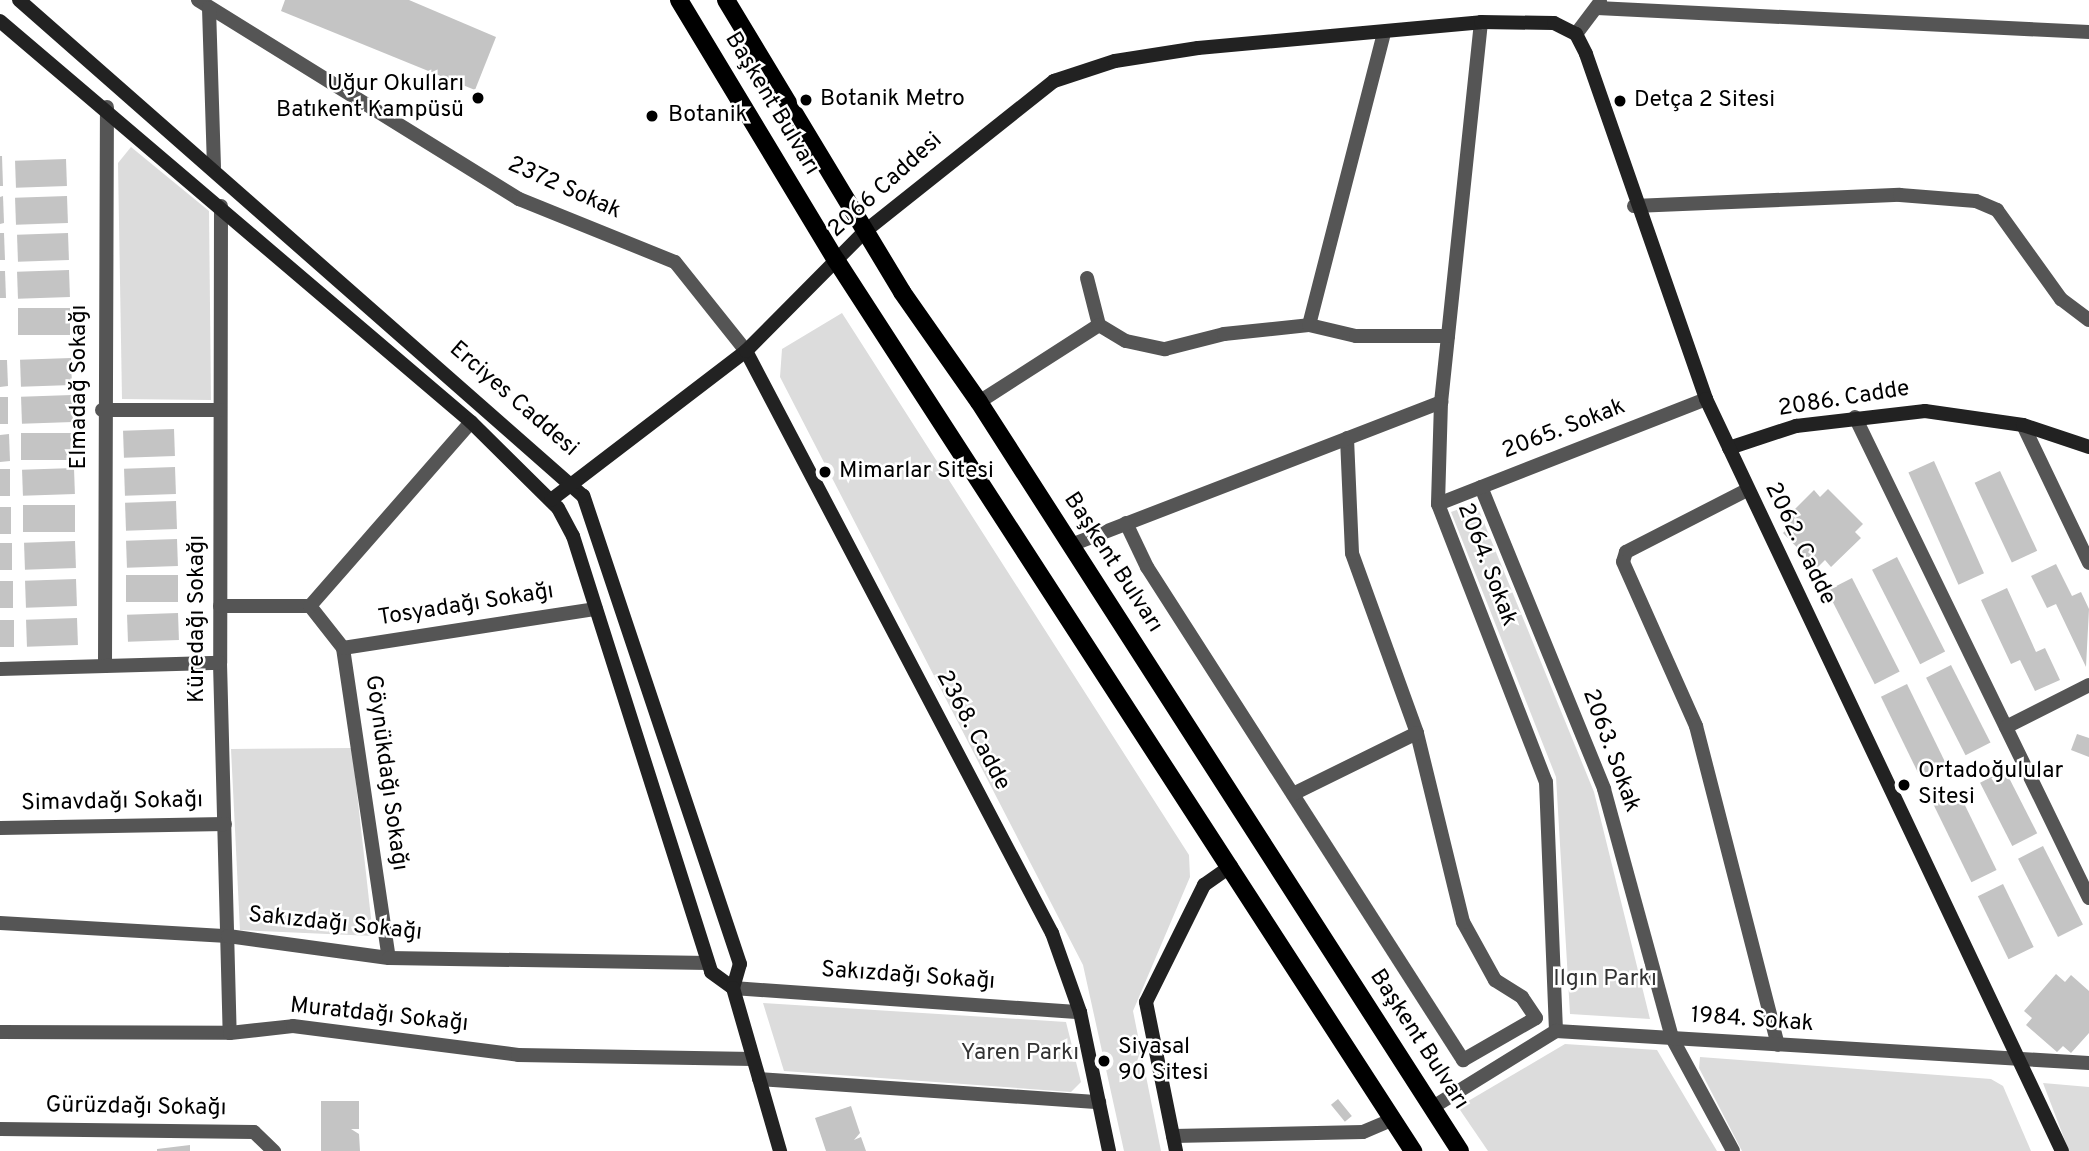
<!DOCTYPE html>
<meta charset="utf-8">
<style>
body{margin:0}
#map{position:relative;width:2089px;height:1151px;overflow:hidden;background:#fff;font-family:Overpass,sans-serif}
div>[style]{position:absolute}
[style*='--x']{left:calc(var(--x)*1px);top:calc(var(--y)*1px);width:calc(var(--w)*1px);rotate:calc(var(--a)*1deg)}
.green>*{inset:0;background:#dcdcdc}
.building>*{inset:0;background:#c4c4c4;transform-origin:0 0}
.street>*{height:14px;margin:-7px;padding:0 7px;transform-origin:7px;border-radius:7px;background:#555}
.secondary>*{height:14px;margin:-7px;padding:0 7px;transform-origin:7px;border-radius:7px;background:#222}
.primary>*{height:18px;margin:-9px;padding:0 9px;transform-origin:9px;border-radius:9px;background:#000}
.dots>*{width:19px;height:19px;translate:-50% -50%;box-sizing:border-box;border:4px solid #fff;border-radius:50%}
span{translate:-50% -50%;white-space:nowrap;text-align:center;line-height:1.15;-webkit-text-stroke:5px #fff;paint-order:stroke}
.poi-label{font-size:23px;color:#000}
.right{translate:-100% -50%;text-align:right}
.left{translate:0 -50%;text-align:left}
.street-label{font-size:23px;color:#000}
.park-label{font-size:23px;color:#333}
</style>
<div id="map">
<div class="green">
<i style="clip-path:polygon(131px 147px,209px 211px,211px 400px,122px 399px,118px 163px)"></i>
<i style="clip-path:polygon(842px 313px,1189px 855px,1190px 877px,1133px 1011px,1161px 1151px,1124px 1151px,1083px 965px,780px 377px,782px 349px)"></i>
<i style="clip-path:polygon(1476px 503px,1594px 792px,1650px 1019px,1570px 1014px,1556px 777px,1451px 512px)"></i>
<i style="clip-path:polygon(352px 748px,373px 936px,240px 930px,231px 749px)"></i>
<i style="clip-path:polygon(763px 1003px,1066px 1022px,1081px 1082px,1071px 1092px,784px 1071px)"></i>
<i style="clip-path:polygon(1565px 1044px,1657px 1050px,1717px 1151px,1488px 1151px,1458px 1107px)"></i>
<i style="clip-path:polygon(1700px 1057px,1991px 1079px,2003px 1086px,2031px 1151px,1742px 1151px,1699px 1068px)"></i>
<i style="clip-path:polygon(2043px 1083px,2089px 1087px,2089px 1151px,2069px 1151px)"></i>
</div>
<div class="building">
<i style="clip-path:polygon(285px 0,409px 0,496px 37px,475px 90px,281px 11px)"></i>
<i style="clip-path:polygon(0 156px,2px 156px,3px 186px,0 186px)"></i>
<i style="left:66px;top:159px;width:27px;height:51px;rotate:88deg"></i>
<i style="clip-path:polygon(3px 196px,4px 223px,0 224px,0 197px)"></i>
<i style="left:67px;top:196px;width:27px;height:52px;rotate:88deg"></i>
<i style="clip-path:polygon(0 233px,4px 233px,5px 260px,0 260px)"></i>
<i style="left:68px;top:233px;width:27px;height:51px;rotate:88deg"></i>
<i style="left:69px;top:270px;width:27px;height:52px;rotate:88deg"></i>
<i style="clip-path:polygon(0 271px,5px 271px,6px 298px,0 298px)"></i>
<i style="left:70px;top:308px;width:27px;height:52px;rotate:90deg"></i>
<i style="left:71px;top:358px;width:27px;height:51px;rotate:88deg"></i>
<i style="clip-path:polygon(0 360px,7px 360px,8px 386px,0 387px)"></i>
<i style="left:72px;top:395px;width:27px;height:51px;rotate:88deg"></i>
<i style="left:0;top:397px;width:8px;height:27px"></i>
<i style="left:174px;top:429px;width:27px;height:51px;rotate:88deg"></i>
<i style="left:73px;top:433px;width:27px;height:52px;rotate:90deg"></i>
<i style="clip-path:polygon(9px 434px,10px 461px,0 462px,0 435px)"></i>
<i style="left:1934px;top:461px;width:123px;height:28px;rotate:66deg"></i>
<i style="left:175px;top:467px;width:27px;height:51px;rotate:88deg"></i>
<i style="left:74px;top:468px;width:26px;height:52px;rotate:88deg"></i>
<i style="left:0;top:469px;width:10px;height:27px"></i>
<i style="left:2000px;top:471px;width:88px;height:28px;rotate:65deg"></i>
<i style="clip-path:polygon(1828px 489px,1863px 524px,1855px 532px,1861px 538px,1831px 567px,1825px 560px,1817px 568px,1783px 533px,1791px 525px,1785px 519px,1814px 490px,1820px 497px)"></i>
<i style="left:176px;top:501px;width:28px;height:51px;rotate:88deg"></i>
<i style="left:75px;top:505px;width:27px;height:52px;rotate:90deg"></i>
<i style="left:0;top:507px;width:11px;height:27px"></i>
<i style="left:177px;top:539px;width:27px;height:51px;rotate:88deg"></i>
<i style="left:75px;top:541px;width:27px;height:51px;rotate:88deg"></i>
<i style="left:0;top:543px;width:12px;height:27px"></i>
<i style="left:1897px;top:557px;width:106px;height:28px;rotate:63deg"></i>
<i style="clip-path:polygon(2056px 564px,2072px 596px,2081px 592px,2089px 609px,2086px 667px,2056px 604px,2047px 608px,2031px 576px)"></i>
<i style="left:178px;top:575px;width:27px;height:52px;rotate:90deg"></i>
<i style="left:1852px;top:578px;width:105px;height:28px;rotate:63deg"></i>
<i style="left:76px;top:579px;width:27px;height:51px;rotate:88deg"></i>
<i style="left:0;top:581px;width:13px;height:27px"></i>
<i style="clip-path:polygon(2007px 588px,2036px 652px,2045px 648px,2060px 680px,2035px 691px,2020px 660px,2011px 664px,1981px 600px)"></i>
<i style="left:178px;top:613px;width:27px;height:51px;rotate:88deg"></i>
<i style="left:77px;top:618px;width:27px;height:51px;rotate:88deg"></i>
<i style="left:0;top:620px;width:14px;height:27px"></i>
<i style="left:1951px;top:665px;width:87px;height:28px;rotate:63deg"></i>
<i style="left:1907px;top:684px;width:88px;height:29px;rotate:64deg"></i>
<i style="clip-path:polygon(2077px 734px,2089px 738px,2089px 757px,2071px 750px)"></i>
<i style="left:2005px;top:770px;width:71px;height:28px;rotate:63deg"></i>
<i style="left:1958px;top:791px;width:88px;height:28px;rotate:64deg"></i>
<i style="left:2043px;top:846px;width:88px;height:28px;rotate:63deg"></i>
<i style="left:2003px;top:884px;width:70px;height:28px;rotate:64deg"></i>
<i style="clip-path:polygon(2056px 974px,2065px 982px,2071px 975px,2089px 991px,2089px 1033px,2071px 1053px,2063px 1046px,2057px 1052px,2026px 1025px,2032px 1018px,2024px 1011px)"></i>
<i style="left:1338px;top:1099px;width:22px;height:9px;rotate:51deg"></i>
<i style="clip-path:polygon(321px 1101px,359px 1101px,359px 1129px,351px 1129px,359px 1134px,360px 1151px,321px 1151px)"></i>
<i style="clip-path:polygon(851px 1106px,860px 1133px,854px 1140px,861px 1137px,866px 1151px,826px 1151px,815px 1118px)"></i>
<i style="clip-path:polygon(190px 1145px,190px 1151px,157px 1151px,157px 1149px)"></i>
</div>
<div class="street">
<i style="--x:198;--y:0;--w:378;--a:31.8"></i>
<i style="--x:519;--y:199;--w:168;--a:22"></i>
<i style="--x:675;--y:262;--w:114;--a:51.4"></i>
<i style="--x:209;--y:8;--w:159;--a:88.2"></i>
<i style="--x:1597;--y:8;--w:493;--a:2.8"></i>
<i style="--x:1481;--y:22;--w:382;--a:96"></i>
<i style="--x:1441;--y:402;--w:102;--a:91.7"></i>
<i style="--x:1438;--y:504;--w:298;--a:68.8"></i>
<i style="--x:1546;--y:782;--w:249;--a:87.7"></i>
<i style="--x:1576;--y:34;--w:40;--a:-53"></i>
<i style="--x:221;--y:206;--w:457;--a:90.1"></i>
<i style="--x:220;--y:663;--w:370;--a:88.5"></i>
<i style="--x:1634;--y:206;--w:266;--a:-2.4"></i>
<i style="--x:1900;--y:195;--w:76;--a:4.5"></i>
<i style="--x:1976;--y:201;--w:23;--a:23"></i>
<i style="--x:1997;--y:210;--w:110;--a:54.3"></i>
<i style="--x:2061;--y:299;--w:35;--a:37"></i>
<i style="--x:1087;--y:278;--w:49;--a:75.7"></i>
<i style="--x:1309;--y:325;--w:301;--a:-75.6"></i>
<i style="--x:979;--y:402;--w:143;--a:-32.7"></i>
<i style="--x:1099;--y:325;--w:31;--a:31"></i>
<i style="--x:1126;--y:341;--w:40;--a:12"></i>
<i style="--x:1165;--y:349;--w:61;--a:-14.3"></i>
<i style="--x:1224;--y:334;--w:85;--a:-6"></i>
<i style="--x:1309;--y:325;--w:48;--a:13.2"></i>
<i style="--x:1356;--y:336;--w:92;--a:0"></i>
<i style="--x:102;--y:410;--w:118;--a:0"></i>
<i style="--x:1855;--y:417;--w:535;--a:64.06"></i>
<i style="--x:2023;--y:425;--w:153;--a:64.4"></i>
<i style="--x:1481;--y:487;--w:326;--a:67.8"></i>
<i style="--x:1604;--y:789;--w:258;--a:74.7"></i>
<i style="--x:1672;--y:1038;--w:128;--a:61.6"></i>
<i style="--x:1747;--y:490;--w:136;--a:152.9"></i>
<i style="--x:1626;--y:552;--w:10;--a:107"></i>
<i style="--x:1623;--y:562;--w:180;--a:66"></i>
<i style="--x:1696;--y:726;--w:329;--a:75.6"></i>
<i style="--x:1438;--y:504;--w:288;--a:-21.4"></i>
<i style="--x:1126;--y:523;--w:49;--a:64.5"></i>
<i style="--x:1147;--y:567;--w:586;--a:57.34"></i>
<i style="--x:1463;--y:1060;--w:84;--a:-29.9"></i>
<i style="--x:1536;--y:1018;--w:25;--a:-124"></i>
<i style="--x:1522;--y:997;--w:32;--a:-148"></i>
<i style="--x:1495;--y:980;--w:66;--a:-118.9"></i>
<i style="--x:1463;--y:922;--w:195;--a:-103.7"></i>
<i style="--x:1417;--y:733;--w:191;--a:-109.9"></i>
<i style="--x:1352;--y:553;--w:115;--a:-92.5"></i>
<i style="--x:1071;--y:545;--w:397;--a:-21.1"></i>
<i style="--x:220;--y:606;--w:90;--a:0"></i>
<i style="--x:310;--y:606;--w:53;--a:51.8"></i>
<i style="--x:343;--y:648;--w:313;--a:81.6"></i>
<i style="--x:310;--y:606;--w:244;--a:-48.8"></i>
<i style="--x:343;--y:648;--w:256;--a:-8.8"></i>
<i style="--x:105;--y:666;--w:559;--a:-89.8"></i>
<i style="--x:0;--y:669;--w:220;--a:-1.6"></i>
<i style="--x:2006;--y:727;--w:93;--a:-26.8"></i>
<i style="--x:1293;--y:794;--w:138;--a:-26.2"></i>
<i style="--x:0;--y:828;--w:225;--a:-1"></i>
<i style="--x:0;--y:923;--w:228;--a:3.3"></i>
<i style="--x:228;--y:936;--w:162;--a:7.8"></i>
<i style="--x:389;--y:958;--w:319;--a:0.9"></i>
<i style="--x:733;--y:988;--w:348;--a:4"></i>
<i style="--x:0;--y:1032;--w:230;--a:0.2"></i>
<i style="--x:230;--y:1033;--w:63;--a:-6.3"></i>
<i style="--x:293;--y:1026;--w:227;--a:7.3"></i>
<i style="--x:518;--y:1055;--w:235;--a:1"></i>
<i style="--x:759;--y:1079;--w:341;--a:3.9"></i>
<i style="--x:1433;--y:1107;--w:145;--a:-31.7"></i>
<i style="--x:1556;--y:1031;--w:534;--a:3.44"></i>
<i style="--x:0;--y:1129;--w:254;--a:0.7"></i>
<i style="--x:254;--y:1132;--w:28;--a:44"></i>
<i style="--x:1173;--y:1136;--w:190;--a:-1.2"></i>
<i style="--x:1363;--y:1132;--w:33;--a:-23"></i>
</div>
<div class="secondary">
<i style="--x:0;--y:21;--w:619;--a:40.41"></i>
<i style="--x:471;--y:422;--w:122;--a:44.7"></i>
<i style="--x:558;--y:508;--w:32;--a:62"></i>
<i style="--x:573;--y:536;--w:457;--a:72.4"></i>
<i style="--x:711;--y:972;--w:27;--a:36"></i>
<i style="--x:733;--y:988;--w:25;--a:-74"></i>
<i style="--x:740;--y:964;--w:494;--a:-108.5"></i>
<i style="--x:583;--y:496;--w:751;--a:-138.67"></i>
<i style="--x:746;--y:351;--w:658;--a:62.27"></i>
<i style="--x:1052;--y:933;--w:84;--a:70.5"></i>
<i style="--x:1080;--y:1012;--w:142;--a:78.2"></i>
<i style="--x:1729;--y:448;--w:71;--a:-18.2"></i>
<i style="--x:1796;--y:426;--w:130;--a:-6.6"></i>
<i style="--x:1925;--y:411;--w:99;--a:8.1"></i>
<i style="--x:2023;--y:425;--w:70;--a:18.4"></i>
<i style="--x:551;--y:500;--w:245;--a:-37.4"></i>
<i style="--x:746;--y:351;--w:168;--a:-45.2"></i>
<i style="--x:864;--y:232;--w:243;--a:-38.5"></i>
<i style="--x:1054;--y:81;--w:64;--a:-18.2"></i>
<i style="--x:1115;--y:61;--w:84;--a:-8.9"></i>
<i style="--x:1198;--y:48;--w:284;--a:-5.2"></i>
<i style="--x:1481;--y:22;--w:73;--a:0.8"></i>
<i style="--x:1554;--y:23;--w:25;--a:27"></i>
<i style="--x:1576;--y:34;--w:22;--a:63"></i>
<i style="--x:1586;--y:54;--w:365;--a:70.8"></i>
<i style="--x:1706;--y:399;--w:832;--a:64.67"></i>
<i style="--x:733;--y:988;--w:170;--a:73.9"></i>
<i style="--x:1176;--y:1151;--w:152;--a:-101.4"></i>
<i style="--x:1146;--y:1002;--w:131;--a:-63.6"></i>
<i style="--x:1204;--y:885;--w:33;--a:-35"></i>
</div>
<div class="primary">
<i style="--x:679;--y:0;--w:304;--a:58.9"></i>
<i style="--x:836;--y:260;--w:1062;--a:57.07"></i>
<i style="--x:726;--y:0;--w:341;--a:58.9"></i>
<i style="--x:902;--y:292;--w:134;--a:55"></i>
<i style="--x:979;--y:402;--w:890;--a:57.29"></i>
</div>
<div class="dots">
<i style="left:478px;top:98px;background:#000"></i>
<i style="left:806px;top:100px;background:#000"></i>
<i style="left:1620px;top:101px;background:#000"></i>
<i style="left:652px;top:116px;background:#000"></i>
<i style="left:825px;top:472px;background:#000"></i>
<i style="left:1904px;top:785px;background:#000"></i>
<i style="left:1104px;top:1061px;background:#000"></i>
</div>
<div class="poi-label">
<span class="right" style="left:464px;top:98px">Uğur Okulları<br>Batıkent Kampüsü</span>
<span class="left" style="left:820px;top:100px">Botanik Metro</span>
<span class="left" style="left:1634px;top:101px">Detça 2 Sitesi</span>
<span class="left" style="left:668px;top:116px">Botanik</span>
<span class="left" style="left:839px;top:472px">Mimarlar Sitesi</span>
<span class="left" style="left:1918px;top:785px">Ortadoğulular<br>Sitesi</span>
<span class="left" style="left:1118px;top:1061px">Siyasal<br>90 Sitesi</span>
</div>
<div class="street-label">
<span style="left:771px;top:104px;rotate:59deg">Başkent Bulvarı</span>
<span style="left:886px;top:186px;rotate:-42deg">2066 Caddesi</span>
<span style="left:564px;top:189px;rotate:24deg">2372 Sokak</span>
<span style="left:80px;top:387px;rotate:-90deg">Elmadağ Sokağı</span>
<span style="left:513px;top:400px;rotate:41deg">Erciyes Caddesi</span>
<span style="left:1844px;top:400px;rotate:-9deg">2086. Cadde</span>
<span style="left:1564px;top:430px;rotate:-21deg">2065. Sokak</span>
<span style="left:1799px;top:544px;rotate:64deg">2062. Cadde</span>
<span style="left:1112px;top:563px;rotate:57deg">Başkent Bulvarı</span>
<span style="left:1486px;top:565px;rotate:69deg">2064. Sokak</span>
<span style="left:466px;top:606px;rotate:-9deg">Tosyadağı Sokağı</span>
<span style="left:198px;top:619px;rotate:-90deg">Küredağı Sokağı</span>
<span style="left:972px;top:731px;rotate:62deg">2368. Cadde</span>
<span style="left:1610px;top:751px;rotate:70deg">2063. Sokak</span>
<span style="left:385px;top:773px;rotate:82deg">Göynükdağı Sokağı</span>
<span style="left:112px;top:803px;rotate:-1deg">Simavdağı Sokağı</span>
<span style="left:335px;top:925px;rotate:6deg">Sakızdağı Sokağı</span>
<span style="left:908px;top:977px;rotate:4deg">Sakızdağı Sokağı</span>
<span style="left:379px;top:1016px;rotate:6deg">Muratdağı Sokağı</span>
<span style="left:1752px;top:1021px;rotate:4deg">1984. Sokak</span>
<span style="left:1418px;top:1040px;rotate:57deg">Başkent Bulvarı</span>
<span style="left:136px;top:1108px;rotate:1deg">Gürüzdağı Sokağı</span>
</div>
<div class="park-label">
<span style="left:1605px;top:980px">Ilgın Parkı</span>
<span style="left:1020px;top:1054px">Yaren Parkı</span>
</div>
</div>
